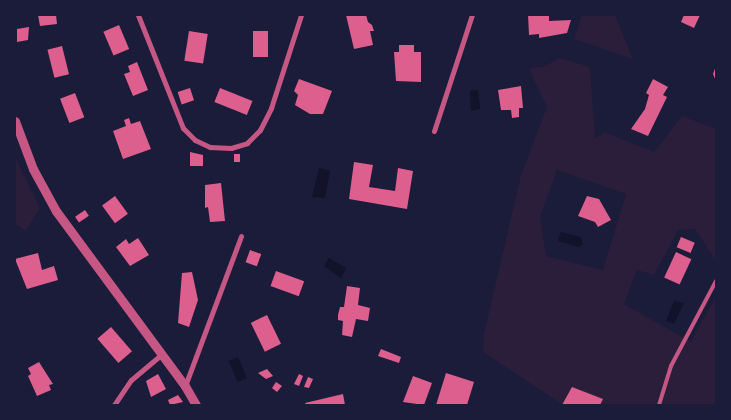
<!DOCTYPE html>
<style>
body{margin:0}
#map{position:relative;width:731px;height:420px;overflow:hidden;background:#1b1b3a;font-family:Overpass,sans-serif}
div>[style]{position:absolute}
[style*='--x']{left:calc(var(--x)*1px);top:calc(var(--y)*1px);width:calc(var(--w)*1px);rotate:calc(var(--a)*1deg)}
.green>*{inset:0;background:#2a1e3b}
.water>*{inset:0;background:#12122b;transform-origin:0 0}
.building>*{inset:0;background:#dd5f8e;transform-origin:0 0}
.service>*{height:4px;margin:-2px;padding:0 2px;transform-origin:2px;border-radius:2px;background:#c65784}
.minor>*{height:5px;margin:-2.5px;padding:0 2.5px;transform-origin:2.5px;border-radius:2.5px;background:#c65784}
.tertiary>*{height:9px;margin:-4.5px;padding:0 4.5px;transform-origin:4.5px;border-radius:4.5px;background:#c65784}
span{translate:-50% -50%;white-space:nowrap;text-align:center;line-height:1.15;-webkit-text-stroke:4px #1b1b3a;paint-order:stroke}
.frame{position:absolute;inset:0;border:16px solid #1b1b3a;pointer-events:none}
</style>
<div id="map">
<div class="green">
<i style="clip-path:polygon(582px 15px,615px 15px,633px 59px,574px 39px)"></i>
<i style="clip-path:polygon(evenodd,560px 58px,590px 67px,595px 139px,604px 132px,654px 152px,682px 116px,716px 129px,716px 261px,695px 229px,678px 230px,654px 275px,637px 270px,624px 304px,691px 342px,716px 296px,716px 405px,563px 405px,483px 352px,484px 334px,521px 175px,547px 107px,529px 69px,545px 66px,560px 58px,557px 170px,626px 194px,603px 270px,546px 256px,540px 217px,557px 170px)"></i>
<i style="clip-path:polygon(15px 157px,40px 208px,26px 231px,15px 224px)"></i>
</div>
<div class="water">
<i style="clip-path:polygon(478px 90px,480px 109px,471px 111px,470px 91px)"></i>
<i style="clip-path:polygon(319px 168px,330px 171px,325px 198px,312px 197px)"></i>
<i style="clip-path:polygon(561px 232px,581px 237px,583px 245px,578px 247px,558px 241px)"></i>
<i style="clip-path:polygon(329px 258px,346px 268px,341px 278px,324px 266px)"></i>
<i style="clip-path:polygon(674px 301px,684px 303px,674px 324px,666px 321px)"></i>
<i style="left:238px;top:357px;width:23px;height:10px;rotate:67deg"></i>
</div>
<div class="building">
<i style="clip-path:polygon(38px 15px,56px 15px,57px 24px,40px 26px)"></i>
<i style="clip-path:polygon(346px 15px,366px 15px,368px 22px,372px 25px,374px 31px,370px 31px,373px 45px,354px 49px)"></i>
<i style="clip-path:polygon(528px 15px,549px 15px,549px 21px,571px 20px,567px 33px,539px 38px,539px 34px,529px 35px)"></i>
<i style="clip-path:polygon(684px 15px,700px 15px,694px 28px,681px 22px)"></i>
<i style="left:119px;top:25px;width:26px;height:17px;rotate:67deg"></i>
<i style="clip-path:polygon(29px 27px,28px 40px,17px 42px,17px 29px)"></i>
<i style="left:189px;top:31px;width:19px;height:30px;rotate:9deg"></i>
<i style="left:253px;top:31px;width:15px;height:26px"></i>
<i style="clip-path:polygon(399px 45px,414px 45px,414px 52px,421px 52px,421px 82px,396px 81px,394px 52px,399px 52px)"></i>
<i style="left:62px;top:46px;width:29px;height:15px;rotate:76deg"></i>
<i style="clip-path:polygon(137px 62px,148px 90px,133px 96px,124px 74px,130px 72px,128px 66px)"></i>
<i style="clip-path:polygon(716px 66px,716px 81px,713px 74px)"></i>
<i style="clip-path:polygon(299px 79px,332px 91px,323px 114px,310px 114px,295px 105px,298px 95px,294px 91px)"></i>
<i style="clip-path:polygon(653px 79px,668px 87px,663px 95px,667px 97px,648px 136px,631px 129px,645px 109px,649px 95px,646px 93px)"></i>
<i style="clip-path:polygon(521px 86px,523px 108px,519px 108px,519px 117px,512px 118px,511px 110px,501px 110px,498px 90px)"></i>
<i style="left:190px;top:88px;width:13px;height:13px;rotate:72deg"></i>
<i style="left:220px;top:88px;width:35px;height:15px;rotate:22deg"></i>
<i style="left:75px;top:93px;width:26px;height:16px;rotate:69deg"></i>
<i style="clip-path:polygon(129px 118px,131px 124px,140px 121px,151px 149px,123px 159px,113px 131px,126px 126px,124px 120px)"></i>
<i style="clip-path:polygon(190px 152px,203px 155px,203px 166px,190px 166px)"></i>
<i style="left:234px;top:154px;width:6px;height:8px"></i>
<i style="clip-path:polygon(354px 162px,373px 165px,369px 187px,395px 191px,398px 168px,413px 171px,407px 209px,349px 199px)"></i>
<i style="clip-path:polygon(221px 183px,225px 221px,210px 222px,208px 207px,205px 208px,205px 185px)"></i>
<i style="left:115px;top:196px;width:22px;height:16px;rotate:54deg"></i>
<i style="clip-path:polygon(587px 196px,599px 199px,611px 220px,598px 227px,595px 222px,578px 216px)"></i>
<i style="left:85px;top:210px;width:7px;height:12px;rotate:56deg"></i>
<i style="left:681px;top:237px;width:15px;height:11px;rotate:23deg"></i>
<i style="clip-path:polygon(138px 238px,149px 255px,130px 266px,116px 247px,126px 239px,129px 244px)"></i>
<i style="left:250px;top:250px;width:12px;height:13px;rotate:20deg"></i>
<i style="left:676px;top:252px;width:17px;height:28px;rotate:25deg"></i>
<i style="clip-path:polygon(38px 253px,42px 270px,54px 266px,58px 280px,27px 289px,15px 259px)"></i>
<i style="left:276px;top:271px;width:30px;height:16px;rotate:20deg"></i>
<i style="clip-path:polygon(192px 272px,198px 300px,189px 327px,178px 323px,182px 273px)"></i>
<i style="clip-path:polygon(347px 286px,360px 288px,358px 305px,370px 308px,368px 321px,356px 319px,352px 337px,342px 335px,343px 321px,338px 320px,338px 315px,340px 307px,344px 307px)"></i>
<i style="left:267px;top:315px;width:32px;height:18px;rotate:64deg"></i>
<i style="left:111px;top:327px;width:32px;height:18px;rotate:49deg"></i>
<i style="clip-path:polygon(381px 349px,401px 357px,399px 363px,378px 356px)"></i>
<i style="clip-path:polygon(39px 362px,53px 384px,49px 385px,51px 390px,37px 396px,28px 376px,31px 374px,28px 368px)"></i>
<i style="clip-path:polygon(267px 369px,273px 376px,266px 379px,258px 373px)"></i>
<i style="clip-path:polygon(446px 373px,474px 382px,467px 405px,436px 405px)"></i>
<i style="clip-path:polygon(158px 374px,166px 389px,151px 397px,146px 381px)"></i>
<i style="clip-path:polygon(299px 374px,303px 376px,299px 386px,294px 384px)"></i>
<i style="clip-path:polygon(413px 376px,432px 383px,424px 405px,403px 402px)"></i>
<i style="clip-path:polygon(308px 377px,313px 379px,309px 388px,304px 387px)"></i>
<i style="clip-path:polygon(276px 382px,282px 386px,277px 392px,272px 388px)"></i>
<i style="clip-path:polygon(572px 387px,603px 399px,600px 405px,562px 405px)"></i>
<i style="clip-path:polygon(343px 394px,345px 405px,306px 405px,305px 403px)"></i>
<i style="clip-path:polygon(178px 395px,183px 402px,170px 405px,168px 400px)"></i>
</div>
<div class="service">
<i style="--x:659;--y:405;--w:41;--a:-72.9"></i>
<i style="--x:671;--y:366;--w:96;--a:-62.1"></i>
</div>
<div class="minor">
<i style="--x:138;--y:15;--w:122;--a:68.3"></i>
<i style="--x:183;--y:128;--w:17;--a:45"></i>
<i style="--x:195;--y:140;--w:17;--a:25"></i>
<i style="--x:210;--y:147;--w:21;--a:3"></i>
<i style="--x:231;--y:148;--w:17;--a:-17"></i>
<i style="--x:247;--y:143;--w:18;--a:-45"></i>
<i style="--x:260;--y:130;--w:25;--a:-63"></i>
<i style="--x:271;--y:108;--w:98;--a:-72.1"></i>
<i style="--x:434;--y:131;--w:122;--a:-71.9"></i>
<i style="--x:185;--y:386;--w:160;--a:-69.5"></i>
<i style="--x:114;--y:405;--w:30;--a:-56"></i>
<i style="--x:131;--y:380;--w:40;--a:-40"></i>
</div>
<div class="tertiary">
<i style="--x:15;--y:121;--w:51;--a:69.4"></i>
<i style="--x:33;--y:169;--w:48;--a:61.3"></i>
<i style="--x:56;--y:211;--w:217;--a:53.6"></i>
<i style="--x:185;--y:386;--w:22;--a:60"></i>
</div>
<div class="frame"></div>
</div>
